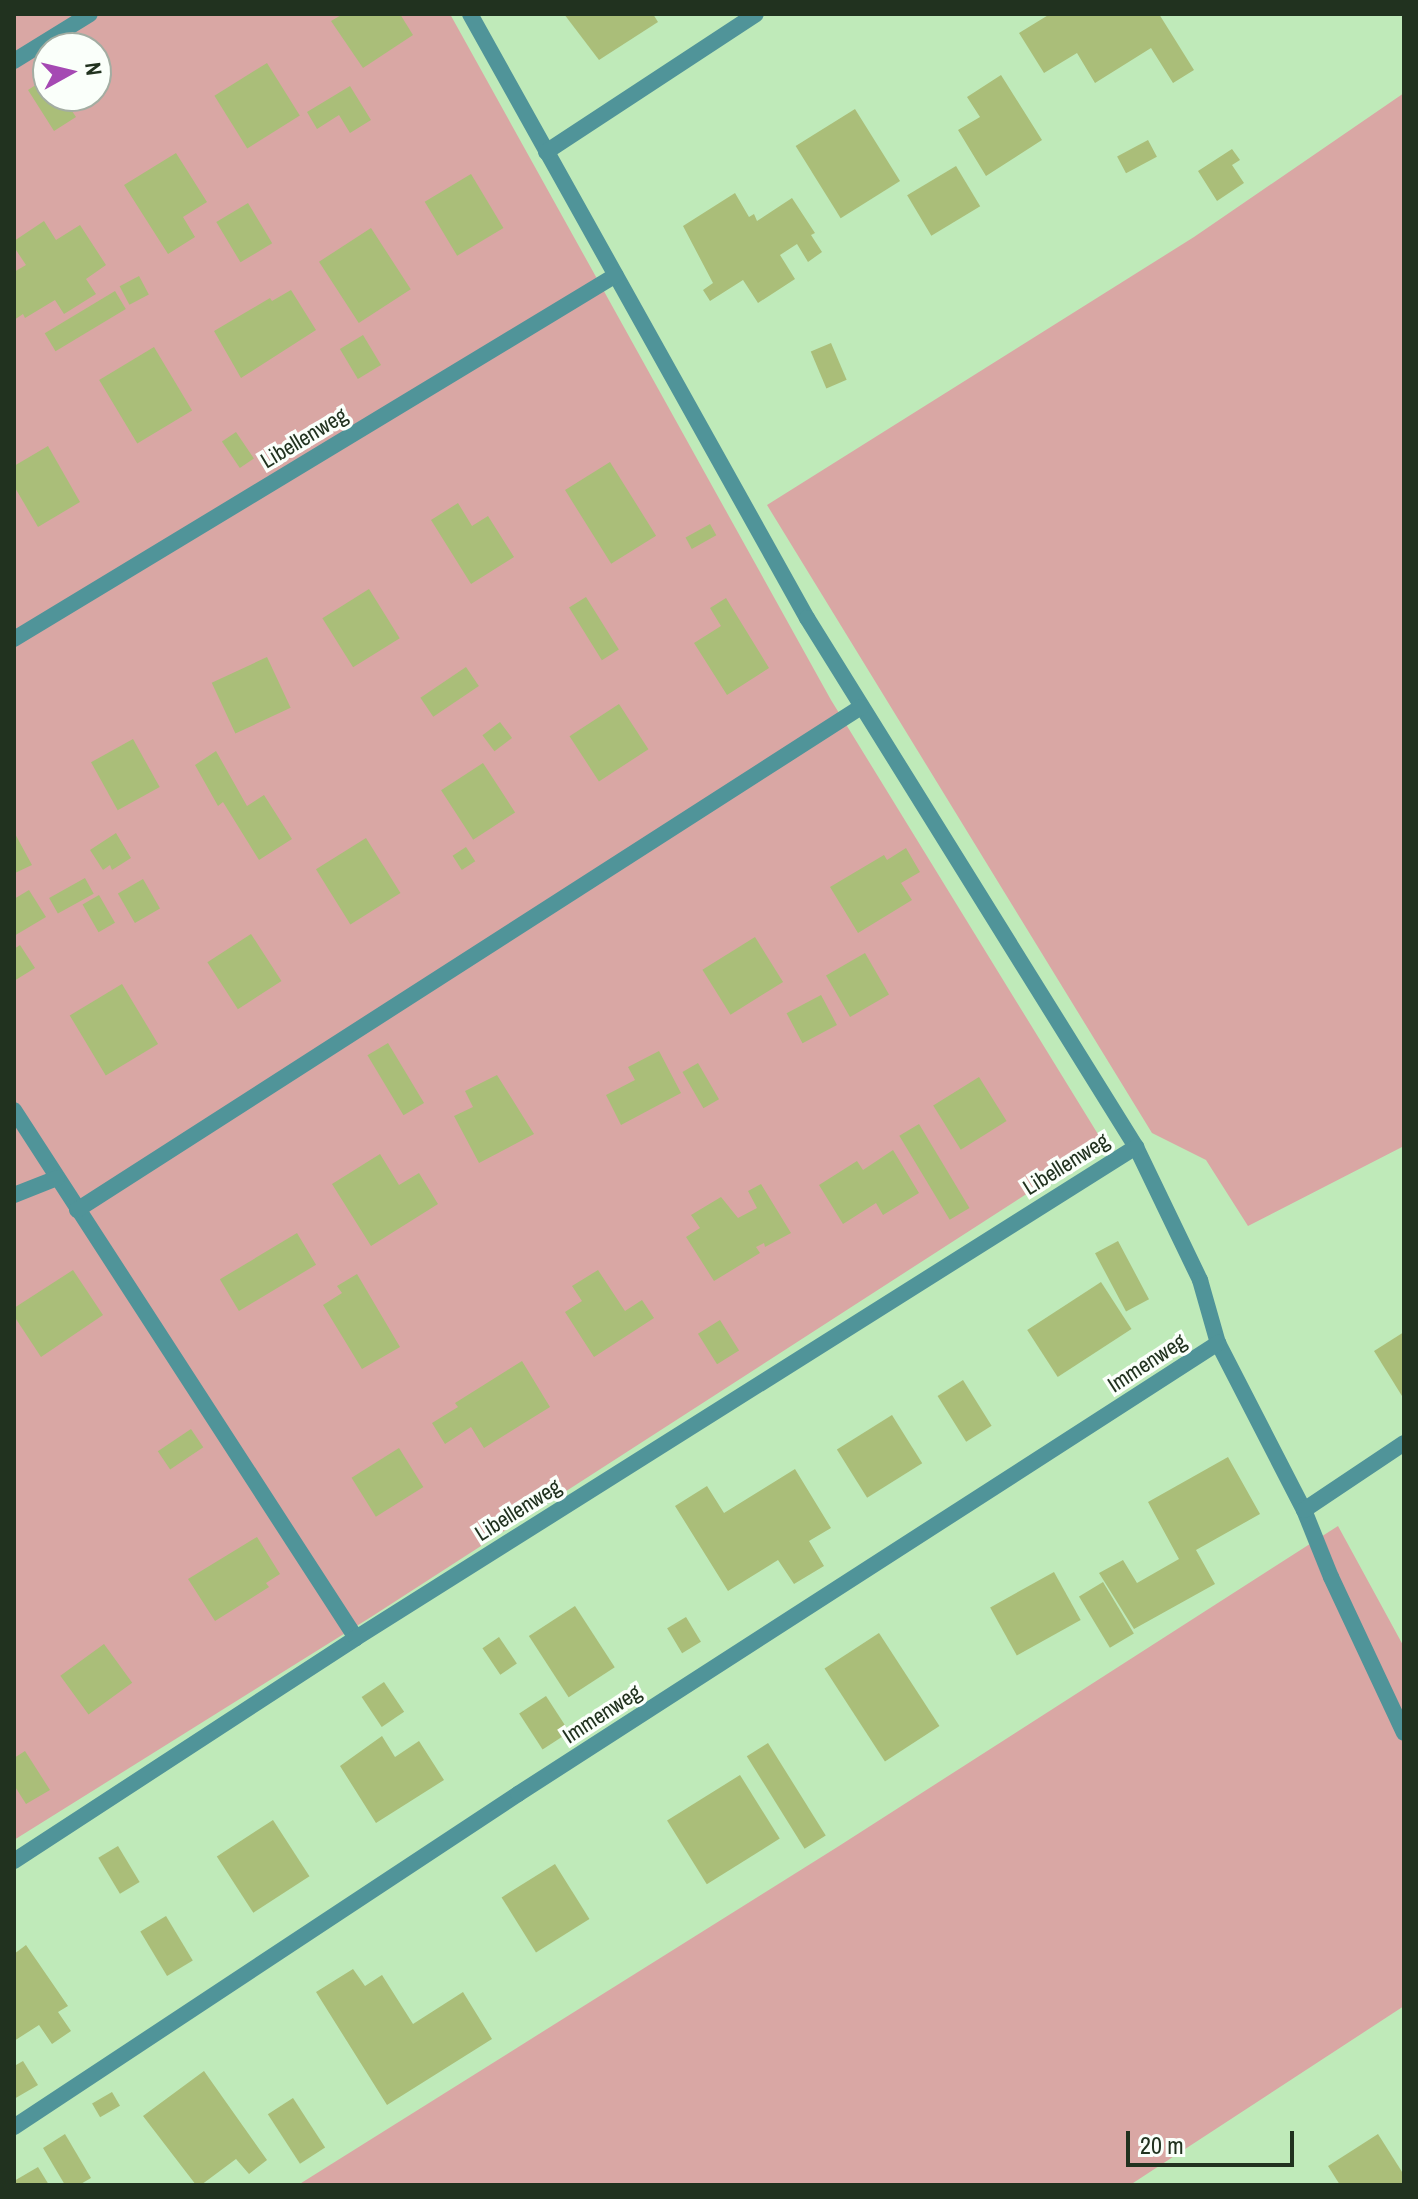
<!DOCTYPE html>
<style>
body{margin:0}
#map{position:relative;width:1418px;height:2199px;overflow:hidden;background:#bfeab9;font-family:"Archivo Narrow",sans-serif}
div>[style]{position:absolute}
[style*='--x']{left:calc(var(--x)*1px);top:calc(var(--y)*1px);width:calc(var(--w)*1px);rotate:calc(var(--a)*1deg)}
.green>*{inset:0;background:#d9a7a4}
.building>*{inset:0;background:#aabe79;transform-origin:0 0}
.minor>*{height:16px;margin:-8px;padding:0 8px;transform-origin:8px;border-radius:8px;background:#509499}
span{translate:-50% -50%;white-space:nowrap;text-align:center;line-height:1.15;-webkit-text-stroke:7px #fafffa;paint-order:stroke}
.street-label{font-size:22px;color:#21321f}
.frame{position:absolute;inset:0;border:16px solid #21321f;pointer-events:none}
.north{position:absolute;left:32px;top:32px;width:80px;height:80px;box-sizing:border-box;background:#fafffa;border:2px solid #a3ada2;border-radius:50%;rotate:82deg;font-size:22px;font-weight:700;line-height:32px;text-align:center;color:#21321f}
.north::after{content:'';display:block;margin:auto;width:28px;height:36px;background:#a549b3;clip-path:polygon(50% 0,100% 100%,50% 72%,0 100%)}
.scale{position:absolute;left:1126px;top:2131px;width:168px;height:36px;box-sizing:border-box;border:4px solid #21321f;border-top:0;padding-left:10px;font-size:24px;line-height:28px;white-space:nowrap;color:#21321f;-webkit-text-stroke:6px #fafffa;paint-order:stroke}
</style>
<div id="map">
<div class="green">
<i style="clip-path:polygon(evenodd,14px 14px,450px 14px,831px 700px,1104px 1144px,371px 1617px,14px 1840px,14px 14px,48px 48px,96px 48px,96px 96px,48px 96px,48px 48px)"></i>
<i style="clip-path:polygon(1404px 93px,1404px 1146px,1248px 1226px,1206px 1160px,1152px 1133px,767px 505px,1194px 237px)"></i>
<i style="clip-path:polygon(1338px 1526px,1404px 1647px,1404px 2006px,1130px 2185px,298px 2185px,839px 1846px)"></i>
</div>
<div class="building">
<i style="clip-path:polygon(343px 14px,400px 14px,413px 35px,363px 68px,331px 21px)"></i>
<i style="clip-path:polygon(564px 14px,653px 14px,658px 22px,599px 60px)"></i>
<i style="clip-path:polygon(1050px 14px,1159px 14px,1194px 70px,1173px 83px,1151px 48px,1095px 83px,1077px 53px,1044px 73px,1019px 33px)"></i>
<i style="left:267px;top:63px;width:62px;height:62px;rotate:58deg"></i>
<i style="clip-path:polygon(1001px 75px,1042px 140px,986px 176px,958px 130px,980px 117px,967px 97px)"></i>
<i style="clip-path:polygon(48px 77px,48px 96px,62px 96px,76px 117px,54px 131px,28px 90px)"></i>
<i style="clip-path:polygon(350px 86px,371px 120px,350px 133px,339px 115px,317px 129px,307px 112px)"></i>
<i style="left:855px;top:109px;width:85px;height:70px;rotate:58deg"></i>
<i style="left:1148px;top:140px;width:19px;height:35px;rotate:62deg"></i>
<i style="clip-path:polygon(1232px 149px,1240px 160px,1232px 165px,1244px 183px,1217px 201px,1198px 171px)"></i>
<i style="clip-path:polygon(176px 153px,207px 202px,183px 217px,195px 237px,168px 254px,124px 185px)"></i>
<i style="left:956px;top:166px;width:47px;height:57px;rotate:59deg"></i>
<i style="left:471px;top:174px;width:63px;height:54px;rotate:59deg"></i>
<i style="clip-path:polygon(735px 193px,749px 217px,754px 214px,757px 221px,792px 198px,815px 233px,811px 235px,822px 252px,808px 262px,797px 244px,780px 255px,795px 279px,758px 303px,743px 280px,710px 301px,703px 290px,713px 283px,683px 226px)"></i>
<i style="left:248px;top:203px;width:47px;height:37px;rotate:59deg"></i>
<i style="clip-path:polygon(44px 221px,56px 240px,80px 225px,106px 265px,86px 279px,96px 294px,64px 314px,55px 300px,25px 318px,23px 314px,14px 320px,14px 272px,26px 265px,14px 247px,14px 241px)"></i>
<i style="left:371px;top:228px;width:73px;height:62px;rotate:57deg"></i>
<i style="left:139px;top:276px;width:21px;height:22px;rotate:62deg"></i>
<i style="clip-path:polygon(291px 290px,316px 330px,241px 378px,214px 331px,270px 298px,272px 301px)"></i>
<i style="left:115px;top:291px;width:21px;height:82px;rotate:59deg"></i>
<i style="left:363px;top:335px;width:35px;height:27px;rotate:59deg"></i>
<i style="left:831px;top:343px;width:40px;height:22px;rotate:67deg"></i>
<i style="left:154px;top:347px;width:74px;height:64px;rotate:59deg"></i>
<i style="left:236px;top:432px;width:32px;height:17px;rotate:56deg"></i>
<i style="clip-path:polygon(48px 446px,80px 502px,38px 527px,14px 486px,14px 466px)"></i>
<i style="left:610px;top:462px;width:87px;height:53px;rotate:58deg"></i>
<i style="clip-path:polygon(458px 503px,472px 526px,488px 516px,514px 557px,471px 584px,431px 520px)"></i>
<i style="left:710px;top:524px;width:13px;height:28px;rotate:61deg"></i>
<i style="left:369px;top:589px;width:58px;height:55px;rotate:58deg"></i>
<i style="left:586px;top:597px;width:62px;height:20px;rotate:58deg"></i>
<i style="clip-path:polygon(726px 598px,769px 668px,727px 695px,694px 643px,721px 626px,710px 608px)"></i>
<i style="left:267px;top:657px;width:56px;height:61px;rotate:65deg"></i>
<i style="left:466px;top:667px;width:23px;height:55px;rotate:56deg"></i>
<i style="left:619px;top:704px;width:54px;height:59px;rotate:57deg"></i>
<i style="left:500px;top:722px;width:20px;height:22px;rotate:53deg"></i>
<i style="left:133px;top:739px;width:55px;height:48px;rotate:61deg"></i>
<i style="clip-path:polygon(216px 751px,247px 806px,264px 795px,292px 839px,259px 860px,223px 802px,218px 806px,195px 765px)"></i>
<i style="left:483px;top:763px;width:59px;height:50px;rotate:57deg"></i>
<i style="clip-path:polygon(14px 832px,32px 865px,15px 873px,14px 872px)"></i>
<i style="clip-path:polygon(116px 833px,131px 858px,112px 870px,110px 865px,103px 870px,90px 850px)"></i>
<i style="left:366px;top:838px;width:65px;height:59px;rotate:58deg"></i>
<i style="left:466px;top:847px;width:17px;height:16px;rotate:57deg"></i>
<i style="clip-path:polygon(906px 848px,920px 872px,901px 883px,912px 900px,858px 933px,830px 887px,884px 855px,887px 860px)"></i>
<i style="left:85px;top:878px;width:18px;height:41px;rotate:61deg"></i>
<i style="left:143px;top:879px;width:34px;height:29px;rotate:60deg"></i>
<i style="clip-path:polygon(29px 890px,46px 917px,14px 936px,14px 899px)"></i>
<i style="left:99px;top:895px;width:32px;height:19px;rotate:60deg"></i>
<i style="left:251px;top:934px;width:56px;height:52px;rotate:57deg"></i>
<i style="left:755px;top:937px;width:53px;height:62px;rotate:58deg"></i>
<i style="clip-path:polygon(20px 945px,35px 968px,14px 981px,14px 949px)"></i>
<i style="left:865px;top:953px;width:48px;height:45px;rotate:60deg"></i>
<i style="left:122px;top:984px;width:70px;height:61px;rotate:59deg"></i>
<i style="left:821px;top:995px;width:34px;height:39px;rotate:62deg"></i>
<i style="left:388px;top:1043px;width:70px;height:24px;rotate:59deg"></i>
<i style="clip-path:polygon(659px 1051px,681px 1093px,621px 1125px,606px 1095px,635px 1080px,628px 1067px)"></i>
<i style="left:698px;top:1063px;width:42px;height:18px;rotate:60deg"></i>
<i style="clip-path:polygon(497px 1075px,534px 1134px,479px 1163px,454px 1116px,473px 1107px,465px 1091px)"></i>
<i style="left:979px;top:1077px;width:52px;height:54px;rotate:58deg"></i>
<i style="left:919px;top:1124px;width:98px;height:23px;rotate:59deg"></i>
<i style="clip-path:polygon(893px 1150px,919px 1193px,883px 1215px,876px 1203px,843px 1224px,819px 1185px,857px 1161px,863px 1170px)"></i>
<i style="clip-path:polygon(380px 1154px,399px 1185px,419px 1173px,438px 1204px,371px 1246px,332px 1184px)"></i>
<i style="clip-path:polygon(761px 1184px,791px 1233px,765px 1247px,764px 1243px,756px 1247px,760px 1253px,714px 1281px,686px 1237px,700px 1228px,691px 1215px,721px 1197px,738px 1218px,757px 1208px,748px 1191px)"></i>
<i style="left:297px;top:1233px;width:37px;height:90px;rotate:59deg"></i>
<i style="left:1118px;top:1241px;width:66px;height:26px;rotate:62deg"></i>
<i style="clip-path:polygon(73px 1270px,103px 1315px,41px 1357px,14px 1316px,14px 1308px)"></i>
<i style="clip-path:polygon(598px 1270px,625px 1311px,642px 1300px,654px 1318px,594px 1357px,565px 1312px,582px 1301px,572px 1286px)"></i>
<i style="clip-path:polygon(357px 1274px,400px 1347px,362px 1369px,323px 1305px,342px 1293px,337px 1286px)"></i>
<i style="left:1101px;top:1282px;width:56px;height:88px;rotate:57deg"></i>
<i style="left:720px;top:1320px;width:36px;height:26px;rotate:58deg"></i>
<i style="clip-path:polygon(1404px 1332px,1404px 1395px,1402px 1396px,1374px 1351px)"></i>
<i style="clip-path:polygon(522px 1361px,550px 1407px,484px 1448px,471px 1427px,445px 1444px,432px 1423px,458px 1407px,455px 1403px)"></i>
<i style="left:963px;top:1380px;width:54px;height:30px;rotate:58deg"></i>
<i style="left:892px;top:1415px;width:57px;height:65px;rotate:58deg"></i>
<i style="left:191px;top:1429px;width:22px;height:40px;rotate:56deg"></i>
<i style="left:399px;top:1448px;width:46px;height:56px;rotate:58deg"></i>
<i style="clip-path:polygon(1228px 1457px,1260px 1514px,1196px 1550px,1215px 1584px,1134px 1629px,1099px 1573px,1123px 1560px,1137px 1583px,1179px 1559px,1148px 1502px)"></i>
<i style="clip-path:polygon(795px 1469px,831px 1528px,809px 1541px,824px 1566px,794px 1584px,778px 1560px,728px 1591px,675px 1506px,707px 1486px,724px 1513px)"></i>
<i style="clip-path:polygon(257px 1537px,280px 1574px,266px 1583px,269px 1587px,215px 1621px,188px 1579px)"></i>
<i style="left:1054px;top:1572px;width:55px;height:73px;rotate:61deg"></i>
<i style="left:1103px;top:1582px;width:60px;height:28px;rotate:59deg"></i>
<i style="left:575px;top:1606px;width:73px;height:55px;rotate:57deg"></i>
<i style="left:686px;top:1617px;width:29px;height:22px;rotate:59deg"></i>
<i style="left:879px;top:1633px;width:111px;height:65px;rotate:57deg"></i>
<i style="left:499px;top:1637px;width:32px;height:20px;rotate:56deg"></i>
<i style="left:104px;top:1644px;width:48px;height:54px;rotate:54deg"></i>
<i style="left:384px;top:1682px;width:36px;height:27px;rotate:56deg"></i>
<i style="left:546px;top:1696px;width:43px;height:32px;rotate:57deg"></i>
<i style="clip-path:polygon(382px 1736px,395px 1757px,419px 1741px,444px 1780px,376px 1823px,340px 1766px)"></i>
<i style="left:768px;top:1743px;width:109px;height:25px;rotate:58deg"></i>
<i style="clip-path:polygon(25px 1751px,50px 1790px,26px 1804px,14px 1785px,14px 1758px)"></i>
<i style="left:740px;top:1775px;width:75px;height:86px;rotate:58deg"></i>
<i style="left:273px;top:1820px;width:67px;height:67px;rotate:57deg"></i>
<i style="left:118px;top:1846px;width:42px;height:23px;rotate:59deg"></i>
<i style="left:555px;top:1864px;width:65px;height:63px;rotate:58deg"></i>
<i style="left:166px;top:1916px;width:52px;height:30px;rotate:59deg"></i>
<i style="clip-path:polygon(26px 1945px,68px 2006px,58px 2012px,71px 2031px,52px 2044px,39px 2025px,14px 2041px,14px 1954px)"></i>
<i style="clip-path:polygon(353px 1969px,365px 1986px,382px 1975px,413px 2024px,463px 1992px,492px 2039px,387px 2105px,316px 1992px)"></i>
<i style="clip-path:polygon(23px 2061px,38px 2085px,14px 2099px,14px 2062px,16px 2065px)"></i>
<i style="clip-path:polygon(204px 2071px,267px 2160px,249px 2174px,236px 2159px,201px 2185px,196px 2185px,143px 2116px)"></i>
<i style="left:112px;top:2092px;width:16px;height:23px;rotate:60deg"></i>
<i style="left:293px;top:2098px;width:59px;height:30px;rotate:57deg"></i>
<i style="clip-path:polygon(65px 2134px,91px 2178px,79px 2185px,65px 2185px,43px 2148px)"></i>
<i style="clip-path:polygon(1378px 2134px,1404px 2175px,1404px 2185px,1340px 2185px,1328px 2166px)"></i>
<i style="clip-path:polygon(38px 2167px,49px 2185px,14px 2185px,14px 2181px)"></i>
</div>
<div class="minor">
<i style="--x:470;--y:14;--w:692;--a:60.84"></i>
<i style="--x:807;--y:618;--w:623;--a:58.12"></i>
<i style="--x:1136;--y:1147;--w:148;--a:64.3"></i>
<i style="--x:1200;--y:1280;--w:66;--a:74.1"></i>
<i style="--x:1218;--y:1343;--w:188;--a:62.8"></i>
<i style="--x:1304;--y:1510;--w:72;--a:68.1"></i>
<i style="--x:1331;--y:1577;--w:172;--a:64.9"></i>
<i style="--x:14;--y:61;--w:89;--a:-31.7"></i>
<i style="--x:546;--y:152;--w:251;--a:-33.3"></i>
<i style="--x:14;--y:639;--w:703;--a:-31.16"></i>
<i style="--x:14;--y:1110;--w:629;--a:57.07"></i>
<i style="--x:14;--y:1195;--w:46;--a:-21.6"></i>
<i style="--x:77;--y:1210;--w:931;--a:-32.68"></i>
<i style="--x:1304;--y:1510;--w:120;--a:-33.8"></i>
<i style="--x:14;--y:1861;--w:408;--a:-33.1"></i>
<i style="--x:356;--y:1638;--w:922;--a:-32.19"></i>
<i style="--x:14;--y:2127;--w:604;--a:-33.45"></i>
<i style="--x:518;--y:1794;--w:833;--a:-32.79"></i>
</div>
<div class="street-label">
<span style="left:304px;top:438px;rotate:-31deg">Libellenweg</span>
<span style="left:1066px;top:1164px;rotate:-32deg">Libellenweg</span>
<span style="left:1147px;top:1363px;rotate:-33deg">Immenweg</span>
<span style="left:518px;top:1510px;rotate:-32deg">Libellenweg</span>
<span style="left:602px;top:1714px;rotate:-33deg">Immenweg</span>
</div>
<div class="frame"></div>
<div class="north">N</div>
<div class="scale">20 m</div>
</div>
